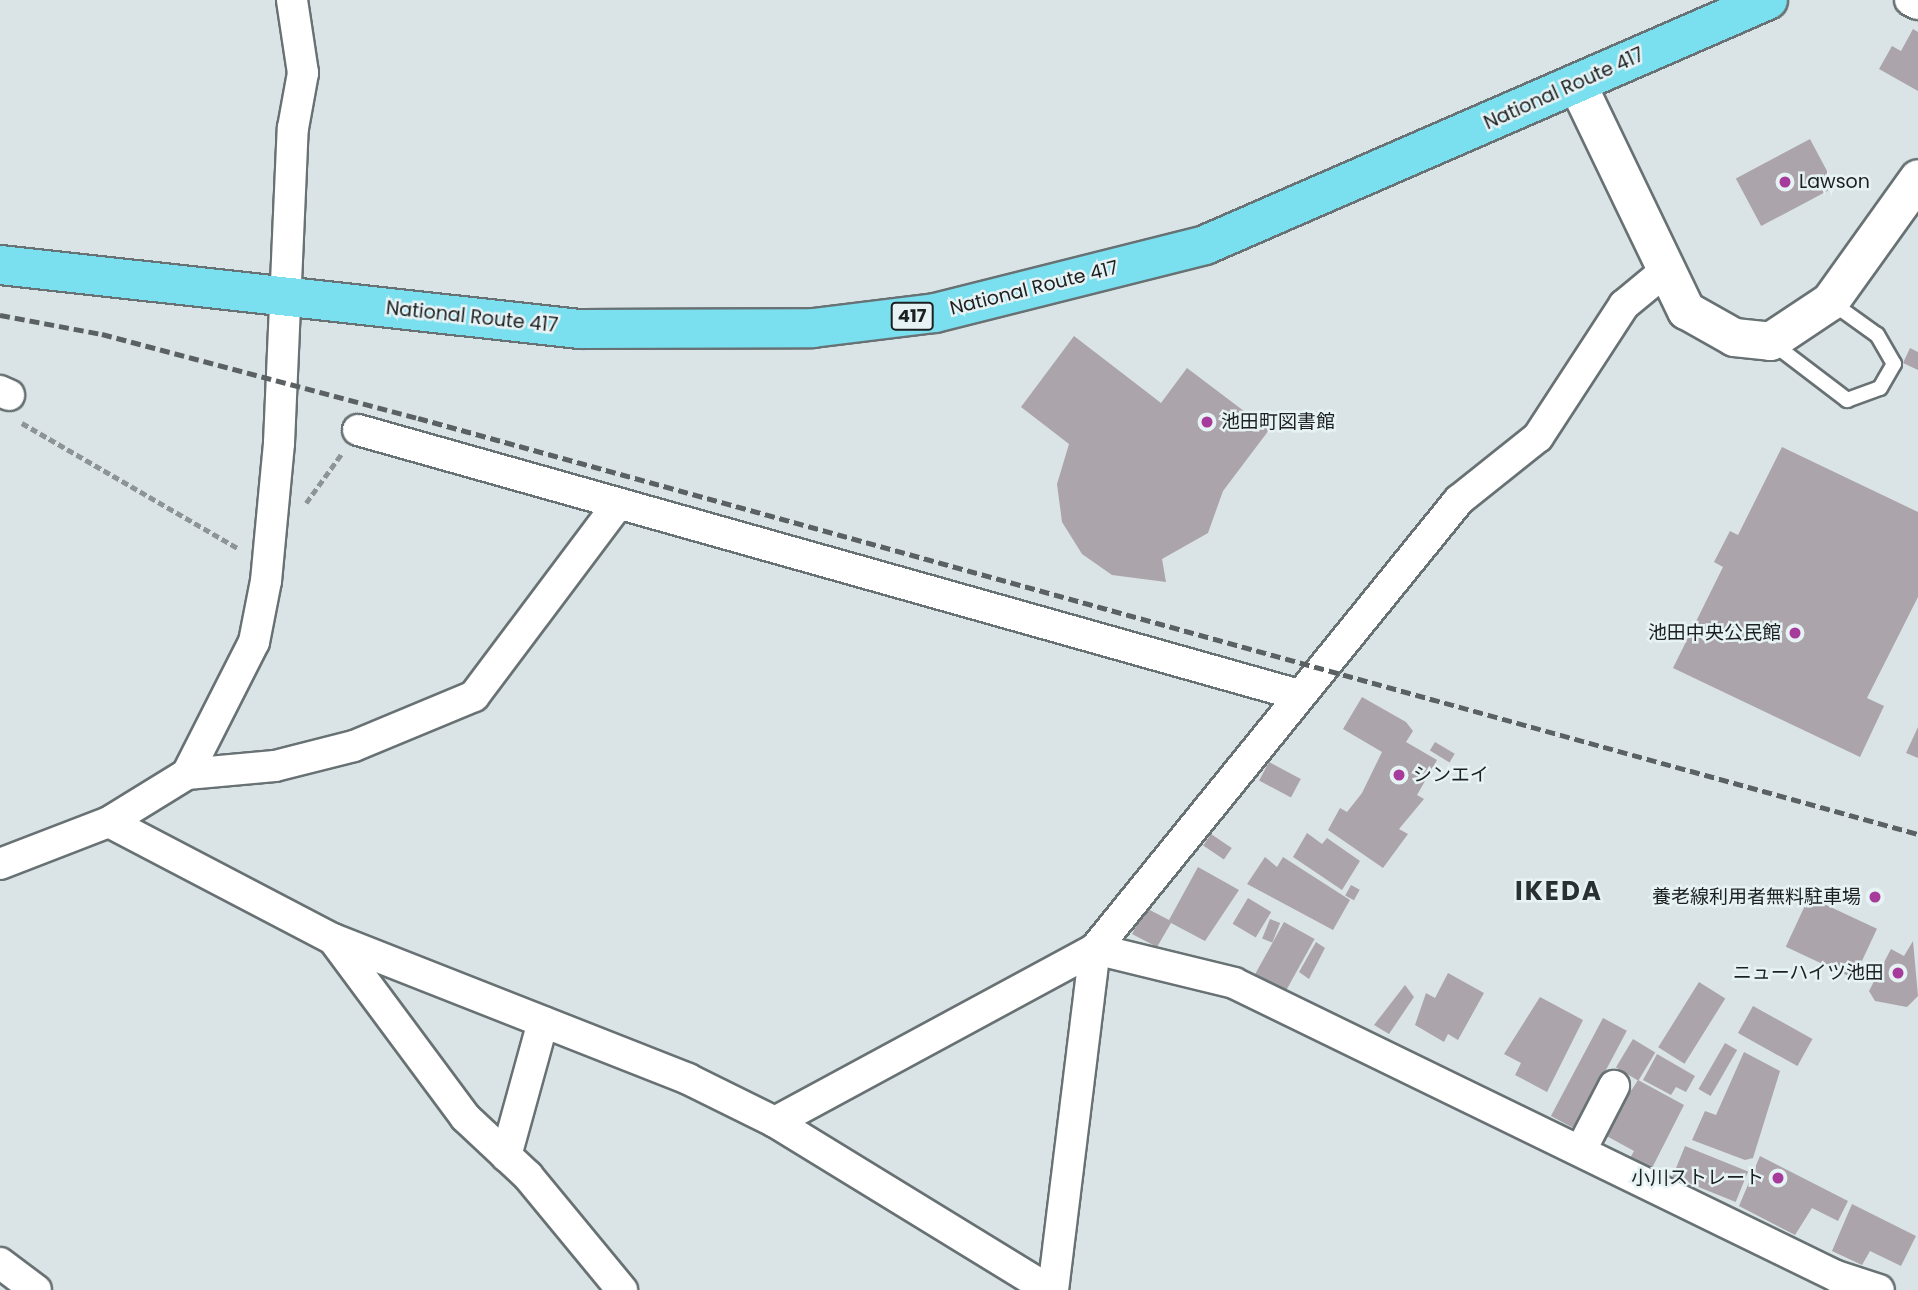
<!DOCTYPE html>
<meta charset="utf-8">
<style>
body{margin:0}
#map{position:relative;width:1918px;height:1290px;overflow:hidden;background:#dae4e6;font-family:Poppins,"Noto Sans JP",sans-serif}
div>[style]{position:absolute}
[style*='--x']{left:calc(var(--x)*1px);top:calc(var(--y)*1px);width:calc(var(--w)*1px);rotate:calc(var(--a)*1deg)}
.building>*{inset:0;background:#aba4aa;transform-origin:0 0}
.path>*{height:4.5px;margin-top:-2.25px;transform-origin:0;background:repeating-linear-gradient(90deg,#8c9495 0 7px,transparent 0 10.5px)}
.roads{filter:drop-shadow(2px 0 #687173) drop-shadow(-2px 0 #687173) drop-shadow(0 2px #687173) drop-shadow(0 -2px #687173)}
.service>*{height:14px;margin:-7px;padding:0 7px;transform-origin:7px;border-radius:7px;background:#fff}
.minor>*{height:30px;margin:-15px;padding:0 15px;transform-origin:15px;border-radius:15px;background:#fff}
.tertiary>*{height:37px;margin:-18.5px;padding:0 18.5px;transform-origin:18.5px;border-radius:18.5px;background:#fff}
.trunk>*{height:38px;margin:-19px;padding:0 19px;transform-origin:19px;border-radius:19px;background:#7adfee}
.rail>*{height:5px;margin-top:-2.5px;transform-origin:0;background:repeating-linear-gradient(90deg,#5b6162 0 10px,transparent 0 15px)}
.dots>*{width:19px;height:19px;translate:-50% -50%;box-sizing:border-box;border:4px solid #e7f2f4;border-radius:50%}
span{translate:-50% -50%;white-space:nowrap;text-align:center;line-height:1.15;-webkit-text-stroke:5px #e7f2f4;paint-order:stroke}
.shield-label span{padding:2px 5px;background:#e7f2f4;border:2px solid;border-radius:5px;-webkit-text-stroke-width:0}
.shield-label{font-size:18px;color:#1c2021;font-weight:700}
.street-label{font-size:19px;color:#1c2021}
.poi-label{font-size:19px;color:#1c2021}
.left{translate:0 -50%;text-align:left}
.right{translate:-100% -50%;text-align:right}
.district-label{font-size:26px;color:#283032;font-weight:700;letter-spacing:2px}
</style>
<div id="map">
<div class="building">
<i style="clip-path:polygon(1913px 29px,1918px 32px,1918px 91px,1879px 69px,1892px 46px,1901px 51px)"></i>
<i style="left:1810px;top:139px;width:54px;height:84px;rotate:62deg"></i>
<i style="clip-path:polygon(1074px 336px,1161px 403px,1187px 368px,1269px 430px,1223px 491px,1208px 533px,1162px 559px,1166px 582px,1112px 575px,1082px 554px,1062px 522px,1057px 484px,1069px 444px,1021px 407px)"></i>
<i style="clip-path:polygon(1910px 348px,1918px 352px,1918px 370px,1903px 363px)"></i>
<i style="clip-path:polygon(1782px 447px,1918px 512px,1918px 597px,1867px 698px,1884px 706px,1860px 757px,1673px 668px,1723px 567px,1714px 562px,1730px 531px,1738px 535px)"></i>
<i style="clip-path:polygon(1362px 697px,1406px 722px,1413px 731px,1406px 742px,1437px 760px,1417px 795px,1424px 799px,1399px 829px,1408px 834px,1383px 868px,1328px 830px,1340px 808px,1347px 812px,1362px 793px,1382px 752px,1343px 729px)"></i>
<i style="clip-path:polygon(1918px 727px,1918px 758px,1906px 753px)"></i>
<i style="left:1435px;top:742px;width:23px;height:10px;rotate:31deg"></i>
<i style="left:1269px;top:762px;width:36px;height:21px;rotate:28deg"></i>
<i style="clip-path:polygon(1307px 833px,1322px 844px,1327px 838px,1360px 861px,1342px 890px,1293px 857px)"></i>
<i style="left:1211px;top:834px;width:25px;height:14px;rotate:34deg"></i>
<i style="clip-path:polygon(1265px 857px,1277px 867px,1283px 857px,1350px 900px,1333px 930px,1247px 884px)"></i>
<i style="clip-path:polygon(1198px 867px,1239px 890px,1205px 941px,1171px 923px,1157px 947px,1132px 934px,1146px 908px,1169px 920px)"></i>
<i style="left:1351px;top:885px;width:10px;height:12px;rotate:29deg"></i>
<i style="left:1809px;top:897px;width:75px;height:55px;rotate:25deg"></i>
<i style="left:1248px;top:898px;width:27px;height:30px;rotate:31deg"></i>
<i style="left:1270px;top:919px;width:11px;height:21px;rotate:22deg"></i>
<i style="left:1284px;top:922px;width:35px;height:64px;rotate:29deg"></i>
<i style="clip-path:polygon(1913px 941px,1918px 996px,1907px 1007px,1875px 1001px,1869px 991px,1891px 949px,1904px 956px)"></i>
<i style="clip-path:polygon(1316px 942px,1325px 948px,1309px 979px,1299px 972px)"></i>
<i style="clip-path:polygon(1448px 973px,1484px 993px,1458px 1040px,1448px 1034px,1444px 1042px,1415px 1025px,1426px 993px,1435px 998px)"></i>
<i style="left:1699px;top:982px;width:31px;height:77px;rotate:32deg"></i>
<i style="clip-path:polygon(1405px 985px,1414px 997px,1389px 1034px,1374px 1025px)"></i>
<i style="clip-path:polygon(1540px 997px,1583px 1020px,1547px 1092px,1515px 1075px,1521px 1063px,1504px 1054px)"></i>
<i style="left:1753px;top:1006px;width:68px;height:31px;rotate:29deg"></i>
<i style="left:1603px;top:1018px;width:27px;height:111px;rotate:28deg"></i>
<i style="left:1633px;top:1039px;width:26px;height:33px;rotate:31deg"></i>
<i style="left:1725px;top:1043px;width:14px;height:53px;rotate:30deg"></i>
<i style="clip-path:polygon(1744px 1052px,1780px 1071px,1753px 1158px,1745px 1160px,1692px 1140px,1705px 1111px,1716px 1115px)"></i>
<i style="clip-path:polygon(1657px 1054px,1695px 1076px,1686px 1092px,1676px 1087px,1671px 1095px,1643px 1080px)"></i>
<i style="clip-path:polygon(1638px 1080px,1684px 1105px,1651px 1170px,1629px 1160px,1634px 1151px,1603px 1134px)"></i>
<i style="left:1685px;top:1146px;width:68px;height:33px;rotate:22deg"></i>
<i style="clip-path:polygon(1760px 1156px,1848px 1201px,1838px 1221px,1812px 1208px,1795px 1235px,1739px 1206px)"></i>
<i style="clip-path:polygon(1852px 1204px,1916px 1236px,1901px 1266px,1870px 1251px,1862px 1265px,1832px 1251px)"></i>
</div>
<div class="path">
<i style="--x:22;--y:423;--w:250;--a:30.1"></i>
<i style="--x:306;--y:503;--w:62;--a:-54.2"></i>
</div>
<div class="roads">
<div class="service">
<i style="--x:1771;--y:342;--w:96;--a:37.3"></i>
<i style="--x:1847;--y:400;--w:35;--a:-20"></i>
<i style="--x:1880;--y:388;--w:28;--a:-60"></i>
<i style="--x:1894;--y:364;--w:34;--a:-120"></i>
<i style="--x:1877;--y:335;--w:57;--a:-144.3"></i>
</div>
<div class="minor">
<i style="--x:1910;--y:0;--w:9;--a:27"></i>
<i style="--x:0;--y:391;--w:10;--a:24"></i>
<i style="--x:358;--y:430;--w:978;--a:15.73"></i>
<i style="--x:187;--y:774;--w:88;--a:-5.2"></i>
<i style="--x:275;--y:766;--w:81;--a:-14.2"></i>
<i style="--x:354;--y:746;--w:130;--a:-22.6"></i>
<i style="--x:474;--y:696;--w:240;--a:-53.1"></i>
<i style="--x:109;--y:822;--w:253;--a:27.6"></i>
<i style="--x:333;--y:939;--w:382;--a:21.5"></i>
<i style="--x:688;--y:1079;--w:97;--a:26.3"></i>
<i style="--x:775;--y:1122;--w:321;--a:31.5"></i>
<i style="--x:0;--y:864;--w:117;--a:-21.1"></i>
<i style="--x:109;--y:822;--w:92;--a:-31.6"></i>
<i style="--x:187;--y:774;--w:148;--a:-63.1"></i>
<i style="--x:254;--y:642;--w:62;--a:-78.9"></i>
<i style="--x:266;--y:581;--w:139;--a:-84.6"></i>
<i style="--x:279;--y:443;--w:315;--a:-87.5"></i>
<i style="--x:293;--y:128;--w:56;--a:-79.7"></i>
<i style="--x:303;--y:73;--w:74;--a:-98.6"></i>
<i style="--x:333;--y:939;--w:222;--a:53.4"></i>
<i style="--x:465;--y:1117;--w:86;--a:43.1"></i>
<i style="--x:528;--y:1176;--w:148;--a:50.5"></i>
<i style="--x:775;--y:1122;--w:364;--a:-28.4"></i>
<i style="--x:1095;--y:949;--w:143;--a:13.7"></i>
<i style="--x:1234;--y:983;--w:670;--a:25.95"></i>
<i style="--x:1836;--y:1276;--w:45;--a:18"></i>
<i style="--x:1582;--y:1148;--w:70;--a:-62.7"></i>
<i style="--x:506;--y:1156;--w:139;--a:-74.6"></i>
<i style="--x:0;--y:1263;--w:45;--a:36.9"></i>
<i style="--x:1053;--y:1290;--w:344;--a:-83"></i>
<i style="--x:1095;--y:949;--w:578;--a:-50.97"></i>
<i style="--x:1459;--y:500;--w:101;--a:-38.6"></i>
<i style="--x:1538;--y:437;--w:158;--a:-56.9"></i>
<i style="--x:1624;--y:305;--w:52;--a:-39.5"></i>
</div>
<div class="tertiary">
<i style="--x:1577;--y:84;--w:251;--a:64.3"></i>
<i style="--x:1686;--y:310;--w:55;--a:29.4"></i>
<i style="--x:1734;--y:337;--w:36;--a:6"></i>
<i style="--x:1770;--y:341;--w:72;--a:-33.7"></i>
<i style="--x:1830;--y:301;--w:151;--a:-54.4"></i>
</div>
<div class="trunk">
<i style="--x:0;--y:265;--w:584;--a:6.3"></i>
<i style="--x:580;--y:329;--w:233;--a:-0.2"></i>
<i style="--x:813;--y:328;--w:123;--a:-7"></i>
<i style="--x:935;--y:313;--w:278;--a:-14.1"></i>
<i style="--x:1205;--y:245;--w:614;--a:-23.52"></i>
</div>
</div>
<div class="rail">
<i style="--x:0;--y:315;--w:104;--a:10.6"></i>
<i style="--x:102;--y:334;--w:327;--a:14.9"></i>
<i style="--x:418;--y:418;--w:1557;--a:15.5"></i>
</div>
<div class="dots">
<i style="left:1785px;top:182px;background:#a73b9b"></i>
<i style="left:1207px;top:422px;background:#a73b9b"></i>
<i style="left:1795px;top:633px;background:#a73b9b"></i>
<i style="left:1399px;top:775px;background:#a73b9b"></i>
<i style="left:1875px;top:897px;background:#a73b9b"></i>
<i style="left:1898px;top:973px;background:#a73b9b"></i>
<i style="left:1778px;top:1178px;background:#a73b9b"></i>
</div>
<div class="shield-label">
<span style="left:912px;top:316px">417</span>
</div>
<div class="street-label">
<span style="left:1564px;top:89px;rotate:-24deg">National Route 417</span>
<span style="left:1034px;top:288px;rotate:-14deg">National Route 417</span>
<span style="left:472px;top:317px;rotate:6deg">National Route 417</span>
</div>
<div class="poi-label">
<span class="left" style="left:1799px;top:182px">Lawson</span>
<span class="left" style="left:1221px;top:422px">池田町図書館</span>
<span class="right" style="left:1781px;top:633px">池田中央公民館</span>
<span class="left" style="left:1413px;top:775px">シンエイ</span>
<span class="right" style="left:1861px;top:897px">養老線利用者無料駐車場</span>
<span class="right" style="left:1884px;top:973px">ニューハイツ池田</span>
<span class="right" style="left:1764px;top:1178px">小川ストレート</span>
</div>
<div class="district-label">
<span style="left:1559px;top:892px">IKEDA</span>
</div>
</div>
